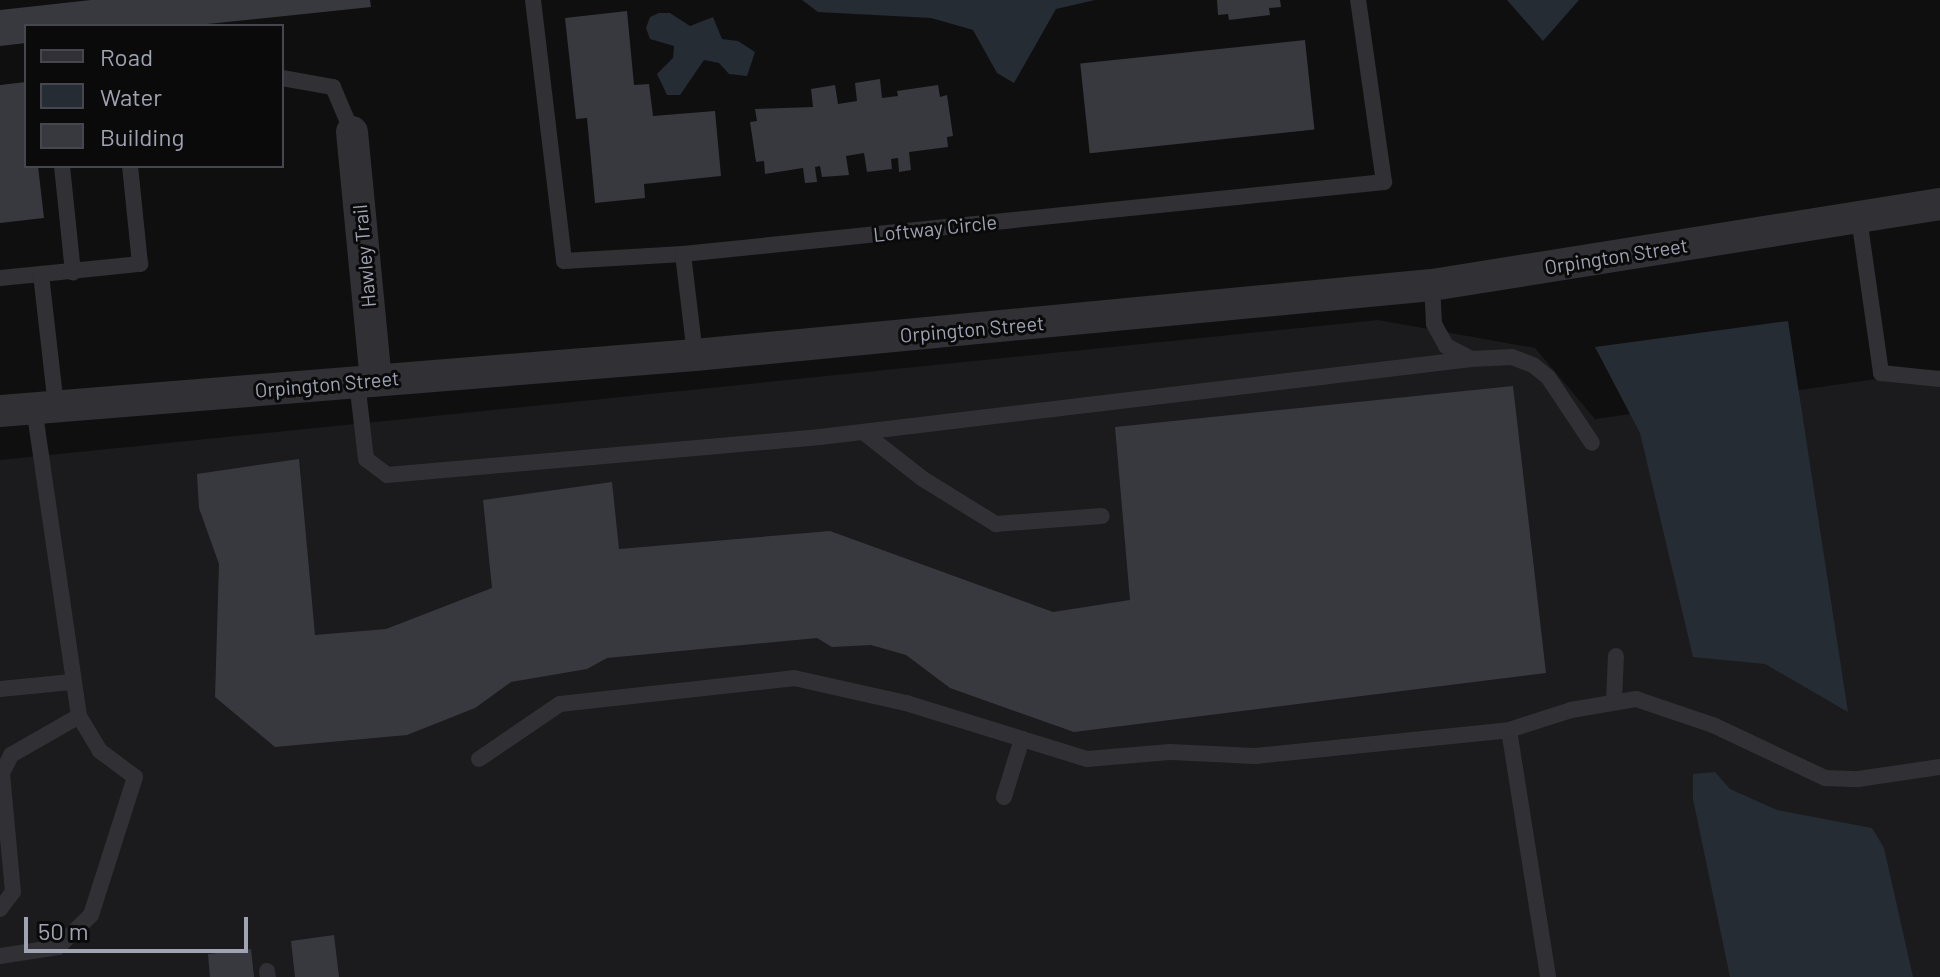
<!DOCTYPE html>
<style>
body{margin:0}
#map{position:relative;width:1940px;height:977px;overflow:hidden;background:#0f0f10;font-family:Barlow,sans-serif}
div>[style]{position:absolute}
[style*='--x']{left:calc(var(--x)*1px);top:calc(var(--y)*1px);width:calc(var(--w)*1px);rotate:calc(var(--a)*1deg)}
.built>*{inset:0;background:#1b1b1d}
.water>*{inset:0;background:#252c34}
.building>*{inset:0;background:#38393e;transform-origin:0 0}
.service>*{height:16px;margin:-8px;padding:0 8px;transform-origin:8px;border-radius:8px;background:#303035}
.minor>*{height:32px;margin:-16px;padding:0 16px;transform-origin:16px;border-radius:16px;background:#303035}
span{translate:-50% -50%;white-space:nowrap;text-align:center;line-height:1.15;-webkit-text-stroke:6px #0a0a0b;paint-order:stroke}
.street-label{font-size:20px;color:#9fa3b2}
.legend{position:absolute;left:24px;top:24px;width:260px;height:144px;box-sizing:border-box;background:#0a0a0b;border:2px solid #46474e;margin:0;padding:10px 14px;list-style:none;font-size:24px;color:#9fa3b2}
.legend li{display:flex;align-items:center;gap:16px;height:40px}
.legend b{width:40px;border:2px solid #46474e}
.scale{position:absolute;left:24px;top:917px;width:224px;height:36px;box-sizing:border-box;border:4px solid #9fa3b2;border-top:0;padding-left:10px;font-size:24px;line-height:28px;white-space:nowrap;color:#9fa3b2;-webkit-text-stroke:6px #0a0a0b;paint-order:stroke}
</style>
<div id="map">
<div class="built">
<i style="clip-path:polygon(1378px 320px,1535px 348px,1595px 419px,1940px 370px,1940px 977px,0 977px,0 460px)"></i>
</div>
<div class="water">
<i style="clip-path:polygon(802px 0,1095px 0,1056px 9px,1014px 83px,997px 73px,973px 30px,931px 18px,818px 12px)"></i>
<i style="clip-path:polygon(1507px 0,1579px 0,1543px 41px)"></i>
<i style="clip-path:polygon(659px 13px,670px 13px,690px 26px,713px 17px,722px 39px,738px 41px,755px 52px,747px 76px,729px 74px,719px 63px,704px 60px,680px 95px,667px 95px,657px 74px,673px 58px,674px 46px,650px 39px,646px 28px,650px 17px)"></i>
<i style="clip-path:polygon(1788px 321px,1848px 712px,1765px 664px,1693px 657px,1640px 433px,1595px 347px)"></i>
<i style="clip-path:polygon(1715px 772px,1730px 789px,1777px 810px,1872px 828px,1884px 848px,1913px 977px,1730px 977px,1693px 799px,1693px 774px)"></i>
</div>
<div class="building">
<i style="clip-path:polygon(91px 0,370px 0,371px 7px,188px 26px,26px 26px,26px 43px,0 46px,0 10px)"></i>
<i style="clip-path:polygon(1217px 0,1280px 0,1281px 7px,1269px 8px,1270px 15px,1229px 20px,1228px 14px,1218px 15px)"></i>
<i style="clip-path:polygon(627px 11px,634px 85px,649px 84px,653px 116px,715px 111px,721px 176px,644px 184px,645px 198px,595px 203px,587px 118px,576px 119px,565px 18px)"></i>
<i style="left:1305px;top:40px;width:90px;height:226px;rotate:84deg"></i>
<i style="clip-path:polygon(880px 79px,882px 98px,898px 96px,897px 91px,938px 85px,940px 97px,947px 95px,953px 136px,947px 137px,948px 147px,909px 152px,911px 170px,899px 172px,898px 158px,891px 159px,892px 169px,867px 172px,864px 153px,846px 156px,849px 175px,822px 177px,820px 166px,815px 167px,817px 182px,805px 183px,803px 168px,765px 174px,764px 161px,756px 162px,750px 122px,757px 121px,755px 109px,813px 107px,811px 89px,835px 85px,838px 104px,857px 101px,855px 83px)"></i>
<i style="clip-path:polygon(26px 82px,26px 166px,38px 166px,44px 218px,0 223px,0 85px)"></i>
<i style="clip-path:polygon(1513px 386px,1546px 673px,1074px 732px,950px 688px,906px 655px,871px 645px,832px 647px,817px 638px,607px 658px,587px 669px,511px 682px,475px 708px,407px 735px,275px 747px,215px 697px,219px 564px,199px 508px,197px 474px,299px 459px,315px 635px,386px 629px,492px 588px,483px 500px,612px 482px,619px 549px,830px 531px,1053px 612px,1130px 600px,1115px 427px)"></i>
<i style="clip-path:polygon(334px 935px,339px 977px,295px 977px,291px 941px)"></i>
<i style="clip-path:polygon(251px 949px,254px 977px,210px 977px,208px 954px)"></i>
</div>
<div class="service">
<i style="--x:533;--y:0;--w:263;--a:83.2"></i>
<i style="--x:564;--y:261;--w:119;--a:-3.4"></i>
<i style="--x:683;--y:254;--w:705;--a:-5.86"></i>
<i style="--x:1384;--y:182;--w:184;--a:-98.1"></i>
<i style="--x:282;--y:78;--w:52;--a:10"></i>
<i style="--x:333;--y:87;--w:49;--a:67.1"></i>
<i style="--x:62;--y:166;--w:107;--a:84.1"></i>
<i style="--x:1859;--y:218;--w:157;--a:81.9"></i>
<i style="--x:1881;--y:373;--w:59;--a:5.8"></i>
<i style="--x:683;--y:254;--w:102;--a:83.2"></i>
<i style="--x:0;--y:278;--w:41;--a:-5.6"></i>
<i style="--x:1432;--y:285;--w:39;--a:87"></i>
<i style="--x:1434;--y:324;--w:25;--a:61"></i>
<i style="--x:1446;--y:346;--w:28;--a:27"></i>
<i style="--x:1471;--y:359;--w:41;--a:-2.8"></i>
<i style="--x:1512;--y:357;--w:22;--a:21"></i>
<i style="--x:1533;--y:365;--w:19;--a:39"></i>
<i style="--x:1548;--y:377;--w:79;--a:56.3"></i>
<i style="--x:357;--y:382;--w:78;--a:83.3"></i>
<i style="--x:366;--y:459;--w:26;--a:37"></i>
<i style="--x:387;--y:475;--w:435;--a:-5"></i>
<i style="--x:820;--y:437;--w:656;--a:-6.83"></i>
<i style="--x:56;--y:406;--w:133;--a:-96.5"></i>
<i style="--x:41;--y:274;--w:100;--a:-5.8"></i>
<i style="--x:140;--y:264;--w:99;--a:-95.8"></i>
<i style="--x:863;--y:432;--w:76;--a:38.1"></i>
<i style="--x:923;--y:479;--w:86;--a:31.7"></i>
<i style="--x:996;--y:524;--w:106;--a:-4.3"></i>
<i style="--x:0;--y:689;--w:72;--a:-5.6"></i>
<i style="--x:1614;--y:701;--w:45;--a:-87.5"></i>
<i style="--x:1509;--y:730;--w:250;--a:81"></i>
<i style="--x:479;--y:759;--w:98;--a:-34.2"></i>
<i style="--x:560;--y:704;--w:235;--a:-6.3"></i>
<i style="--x:794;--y:678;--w:115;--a:12.6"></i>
<i style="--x:906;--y:703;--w:189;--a:17.2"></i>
<i style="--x:1087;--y:759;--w:83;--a:-4.8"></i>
<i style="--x:1170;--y:752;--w:85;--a:2.7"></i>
<i style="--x:1255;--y:756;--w:255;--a:-5.8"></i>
<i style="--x:1509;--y:730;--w:65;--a:-17.9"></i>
<i style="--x:1571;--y:710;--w:66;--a:-9.6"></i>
<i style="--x:1636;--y:699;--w:81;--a:18.7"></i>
<i style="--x:1713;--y:725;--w:124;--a:25.3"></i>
<i style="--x:1825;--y:778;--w:33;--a:2"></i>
<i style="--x:1858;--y:779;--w:83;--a:-8.3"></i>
<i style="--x:1004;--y:797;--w:61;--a:-72.8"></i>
<i style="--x:0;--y:909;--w:21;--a:-53"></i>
<i style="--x:13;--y:892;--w:120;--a:-95.3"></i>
<i style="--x:2;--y:773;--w:20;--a:-63"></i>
<i style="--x:11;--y:755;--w:78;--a:-29.8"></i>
<i style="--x:0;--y:956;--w:59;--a:-8.8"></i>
<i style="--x:58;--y:947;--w:46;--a:-44.1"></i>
<i style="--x:91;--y:915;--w:145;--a:-72.3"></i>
<i style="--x:135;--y:777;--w:44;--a:-143.4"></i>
<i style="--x:100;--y:751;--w:41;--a:-121"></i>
<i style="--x:79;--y:716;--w:312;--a:-98.3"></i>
<i style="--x:267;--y:971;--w:6;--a:81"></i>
</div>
<div class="minor">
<i style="--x:352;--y:132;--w:249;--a:84.5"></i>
<i style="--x:0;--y:411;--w:697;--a:-4.61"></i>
<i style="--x:695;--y:355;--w:740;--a:-5.43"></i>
<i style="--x:1432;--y:285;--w:514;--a:-9.06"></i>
</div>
<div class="street-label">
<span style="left:935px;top:228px;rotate:-6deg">Loftway Circle</span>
<span style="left:364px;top:256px;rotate:-95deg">Hawley Trail</span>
<span style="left:1616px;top:256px;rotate:-9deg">Orpington Street</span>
<span style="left:972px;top:329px;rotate:-5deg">Orpington Street</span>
<span style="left:327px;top:384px;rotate:-5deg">Orpington Street</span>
</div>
<ul class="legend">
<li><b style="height:10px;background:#303035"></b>Road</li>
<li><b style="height:22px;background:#252c34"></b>Water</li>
<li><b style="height:22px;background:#38393e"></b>Building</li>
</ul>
<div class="scale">50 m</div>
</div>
